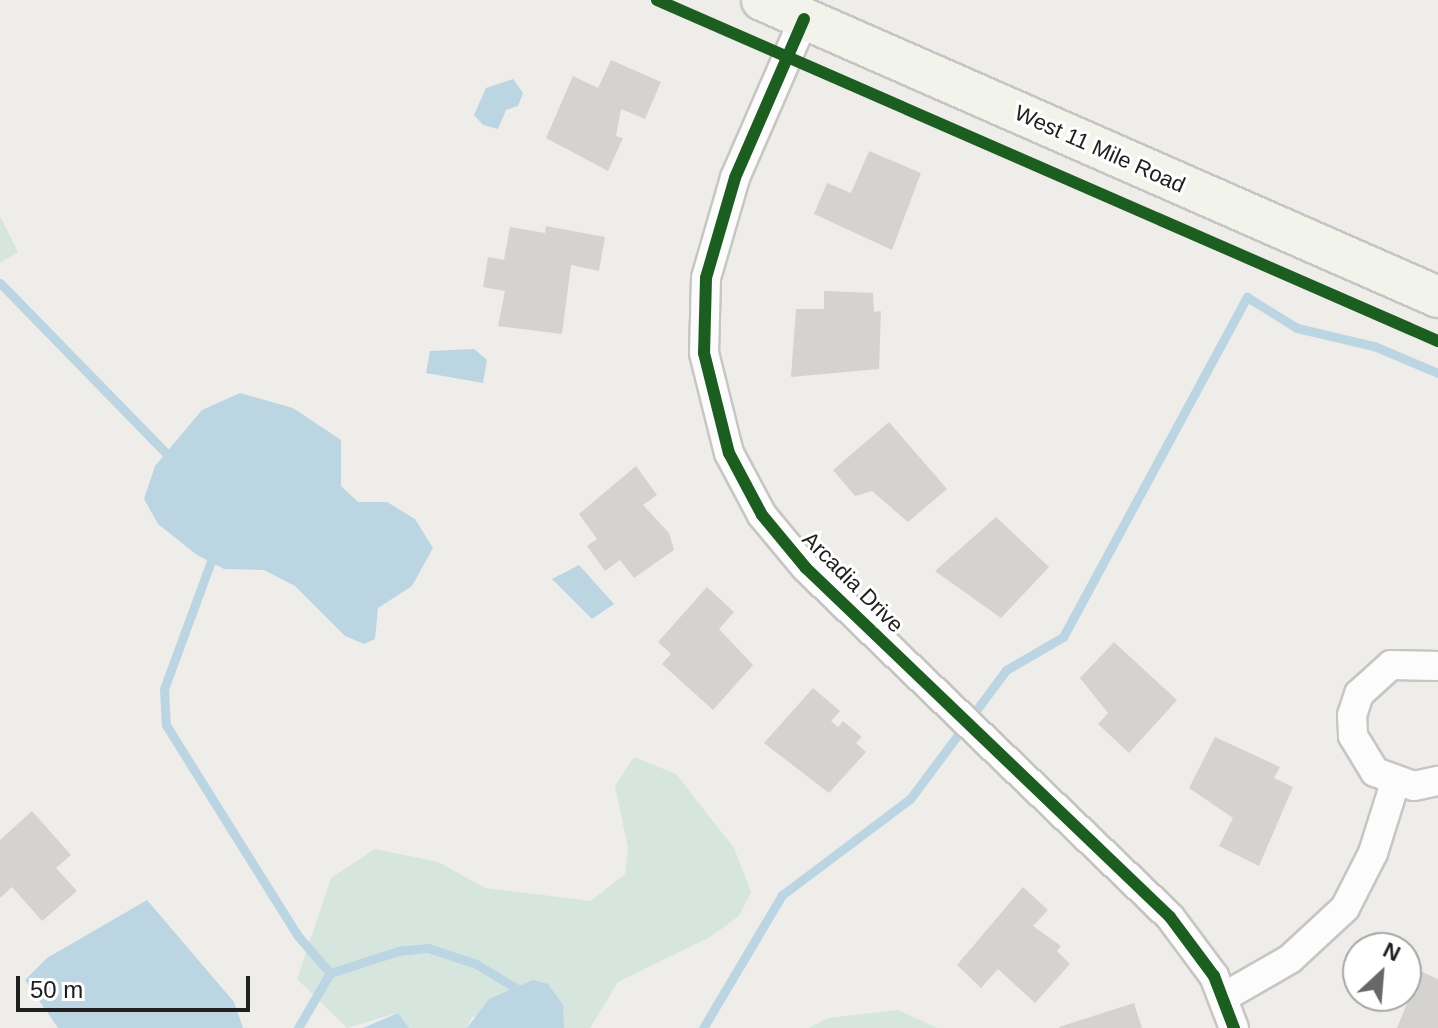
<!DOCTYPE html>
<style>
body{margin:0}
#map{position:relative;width:1438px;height:1028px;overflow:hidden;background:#eeede9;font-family:Arial,sans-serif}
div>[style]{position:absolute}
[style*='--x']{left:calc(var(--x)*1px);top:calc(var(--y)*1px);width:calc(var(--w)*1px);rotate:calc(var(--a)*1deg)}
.wetland>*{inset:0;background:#d6e5de}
.water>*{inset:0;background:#bcd5e2}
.stream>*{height:9px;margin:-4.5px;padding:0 4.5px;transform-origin:4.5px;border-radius:4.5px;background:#bcd5e2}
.building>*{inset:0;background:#d5d3d0}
.roads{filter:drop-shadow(2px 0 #c7c6c5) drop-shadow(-2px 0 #c7c6c5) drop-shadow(0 2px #c7c6c5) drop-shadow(0 -2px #c7c6c5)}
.street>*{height:28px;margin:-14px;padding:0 14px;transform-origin:14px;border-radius:14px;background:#fcfcfc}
.secondary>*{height:40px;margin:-20px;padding:0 20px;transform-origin:20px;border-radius:20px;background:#f2f4eb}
.cycleway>*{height:12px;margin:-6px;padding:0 6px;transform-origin:6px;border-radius:6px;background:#1b5e20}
span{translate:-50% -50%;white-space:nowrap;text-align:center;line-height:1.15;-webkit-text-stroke:6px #fff;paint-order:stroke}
.street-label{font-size:22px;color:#202020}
.north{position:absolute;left:1342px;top:932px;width:80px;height:80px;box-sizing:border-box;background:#fff;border:2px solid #a6a6a6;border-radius:50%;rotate:26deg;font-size:22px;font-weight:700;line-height:32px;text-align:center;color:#202020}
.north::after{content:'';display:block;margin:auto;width:28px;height:36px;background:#686866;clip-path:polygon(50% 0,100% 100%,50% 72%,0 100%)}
.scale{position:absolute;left:16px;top:976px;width:234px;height:36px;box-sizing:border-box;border:4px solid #202020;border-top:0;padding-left:10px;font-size:24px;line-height:28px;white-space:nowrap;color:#202020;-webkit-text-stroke:6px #fff;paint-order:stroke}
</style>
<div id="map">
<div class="wetland">
<i style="clip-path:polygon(0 216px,18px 252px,0 263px)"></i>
<i style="clip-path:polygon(634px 757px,676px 774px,734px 848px,751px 892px,739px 916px,710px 937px,618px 982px,590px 1028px,564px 1028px,563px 1005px,472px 1017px,467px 1028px,409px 1028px,397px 1013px,347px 1028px,297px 979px,331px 878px,375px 849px,438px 862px,485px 888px,591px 901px,625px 874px,628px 848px,615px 786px)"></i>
<i style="clip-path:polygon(898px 1010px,937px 1028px,809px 1028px,828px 1018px)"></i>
</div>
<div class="water">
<i style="clip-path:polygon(513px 79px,523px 93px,518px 106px,506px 110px,498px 129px,483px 125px,474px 115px,486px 88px)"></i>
<i style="clip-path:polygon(474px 349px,487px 360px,483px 383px,426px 373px,430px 351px)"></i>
<i style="clip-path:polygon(240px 393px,293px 408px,341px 440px,341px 486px,358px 502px,387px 502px,415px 519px,433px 548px,412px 586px,378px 608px,375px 639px,364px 644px,345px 636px,295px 586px,264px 570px,224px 569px,197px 555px,158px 524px,144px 499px,155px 466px,202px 410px)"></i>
<i style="clip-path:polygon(579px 565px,614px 604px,592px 619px,552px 579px)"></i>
<i style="clip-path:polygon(147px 900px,234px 1002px,243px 1028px,58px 1028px,25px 980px,47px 958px)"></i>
<i style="clip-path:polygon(533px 980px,548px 984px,563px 1005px,564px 1028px,467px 1028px,489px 999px)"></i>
<i style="clip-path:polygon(398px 1013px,409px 1028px,363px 1028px)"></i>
</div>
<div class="stream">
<i style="--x:0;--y:283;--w:248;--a:45.7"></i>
<i style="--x:214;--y:553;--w:145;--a:110.2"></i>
<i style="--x:164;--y:689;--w:36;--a:87"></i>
<i style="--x:166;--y:725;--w:249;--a:58"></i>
<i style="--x:298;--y:936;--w:49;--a:49.1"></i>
<i style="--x:298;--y:1028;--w:64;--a:-59.8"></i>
<i style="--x:330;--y:973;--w:71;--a:-17.9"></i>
<i style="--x:398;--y:951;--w:30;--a:-6"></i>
<i style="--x:428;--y:948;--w:51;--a:18.4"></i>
<i style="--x:476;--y:964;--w:56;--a:31.1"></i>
<i style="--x:703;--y:1028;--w:155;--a:-59.3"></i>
<i style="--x:782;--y:895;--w:160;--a:-36.9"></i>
<i style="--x:910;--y:799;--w:161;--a:-53.3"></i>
<i style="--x:1006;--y:670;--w:66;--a:-30.1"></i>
<i style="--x:1063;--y:637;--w:387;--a:-61.6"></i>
<i style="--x:1247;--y:297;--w:59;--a:31.8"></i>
<i style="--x:1297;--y:328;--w:79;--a:13.2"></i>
<i style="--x:1374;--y:346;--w:69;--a:22.9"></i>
</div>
<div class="building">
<i style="clip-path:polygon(611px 60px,661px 82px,645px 119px,621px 109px,616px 136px,623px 138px,608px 171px,546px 138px,573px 76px,598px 88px)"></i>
<i style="clip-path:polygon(869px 151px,921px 173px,892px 250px,814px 214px,827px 183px,851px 193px)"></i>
<i style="clip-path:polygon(546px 226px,605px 237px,599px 271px,571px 265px,562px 334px,498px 326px,505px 291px,483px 287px,488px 257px,504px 260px,510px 227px,545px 233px)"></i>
<i style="clip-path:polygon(824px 291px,873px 293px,874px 312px,881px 311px,879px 369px,791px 377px,796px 309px,824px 309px)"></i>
<i style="clip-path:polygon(889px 422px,947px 489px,908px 522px,872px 491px,855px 496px,833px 470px)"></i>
<i style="clip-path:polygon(636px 466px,657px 495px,643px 505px,669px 533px,674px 550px,634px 578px,620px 560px,605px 571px,587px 546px,597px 539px,579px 514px)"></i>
<i style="clip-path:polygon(996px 517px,1049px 567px,1001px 618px,935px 571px)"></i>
<i style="clip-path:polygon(707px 587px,734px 612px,719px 629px,753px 665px,713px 710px,662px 664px,671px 654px,658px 642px)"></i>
<i style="clip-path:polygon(1114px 642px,1177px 700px,1129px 753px,1098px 724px,1108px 713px,1080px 678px)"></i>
<i style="clip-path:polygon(813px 688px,840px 711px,831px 721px,838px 727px,843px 721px,862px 737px,856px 743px,866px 752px,829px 793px,764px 743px)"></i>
<i style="clip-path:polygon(1215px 737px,1280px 767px,1274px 778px,1293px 787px,1259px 866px,1219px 846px,1233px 818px,1189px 788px)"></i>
<i style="clip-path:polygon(32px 811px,71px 855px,56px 868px,77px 891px,42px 921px,12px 887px,0 898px,0 840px)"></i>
<i style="clip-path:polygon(1023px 887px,1048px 910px,1033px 926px,1061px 946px,1057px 951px,1070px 964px,1035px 1003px,998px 969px,981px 988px,957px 965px)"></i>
<i style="clip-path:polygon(1406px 965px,1438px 979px,1438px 1028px,1397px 1028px,1408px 1001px,1396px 996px,1406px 996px)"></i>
<i style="clip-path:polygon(1134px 1003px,1142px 1028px,1059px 1028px,1059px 1027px)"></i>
</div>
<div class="roads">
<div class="street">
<i style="--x:804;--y:19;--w:173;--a:113.5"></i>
<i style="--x:735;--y:178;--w:104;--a:106.2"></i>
<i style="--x:706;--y:278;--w:75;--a:91.5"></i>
<i style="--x:704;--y:353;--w:103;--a:76"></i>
<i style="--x:729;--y:453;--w:70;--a:62"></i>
<i style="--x:762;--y:515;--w:69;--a:50.3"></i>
<i style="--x:806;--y:568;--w:504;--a:43.79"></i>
<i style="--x:1170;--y:917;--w:74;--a:53.3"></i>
<i style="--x:1214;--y:976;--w:56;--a:69"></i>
<i style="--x:1438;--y:666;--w:47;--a:-178.8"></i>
<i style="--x:1391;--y:665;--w:43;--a:137.8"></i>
<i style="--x:1359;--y:694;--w:22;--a:108"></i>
<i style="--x:1352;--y:715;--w:21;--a:87"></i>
<i style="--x:1353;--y:736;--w:42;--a:58.6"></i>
<i style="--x:1375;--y:772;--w:41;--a:19.7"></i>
<i style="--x:1414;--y:786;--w:25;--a:-12"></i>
<i style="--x:1224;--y:997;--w:76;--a:-29.9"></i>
<i style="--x:1290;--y:959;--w:75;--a:-42.8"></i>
<i style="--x:1345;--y:908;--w:62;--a:-63"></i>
<i style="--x:1373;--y:853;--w:73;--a:-72.6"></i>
</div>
<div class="secondary">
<i style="--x:762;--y:0;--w:738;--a:23.72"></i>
</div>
</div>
<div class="cycleway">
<i style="--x:657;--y:0;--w:852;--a:23.59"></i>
<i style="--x:804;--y:19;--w:173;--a:113.5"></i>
<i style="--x:735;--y:178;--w:104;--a:106.2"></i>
<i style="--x:706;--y:278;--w:75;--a:91.5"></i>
<i style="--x:704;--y:353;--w:103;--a:76"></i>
<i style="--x:729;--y:453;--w:70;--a:62"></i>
<i style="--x:762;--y:515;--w:69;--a:50.3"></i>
<i style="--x:806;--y:568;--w:504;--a:43.79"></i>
<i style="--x:1170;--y:917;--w:74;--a:53.3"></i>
<i style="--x:1214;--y:976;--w:56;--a:69"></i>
</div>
<div class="street-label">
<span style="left:1100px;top:149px;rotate:24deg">West 11 Mile Road</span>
<span style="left:853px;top:582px;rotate:45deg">Arcadia Drive</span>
</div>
<div class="north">N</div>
<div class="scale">50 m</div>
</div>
